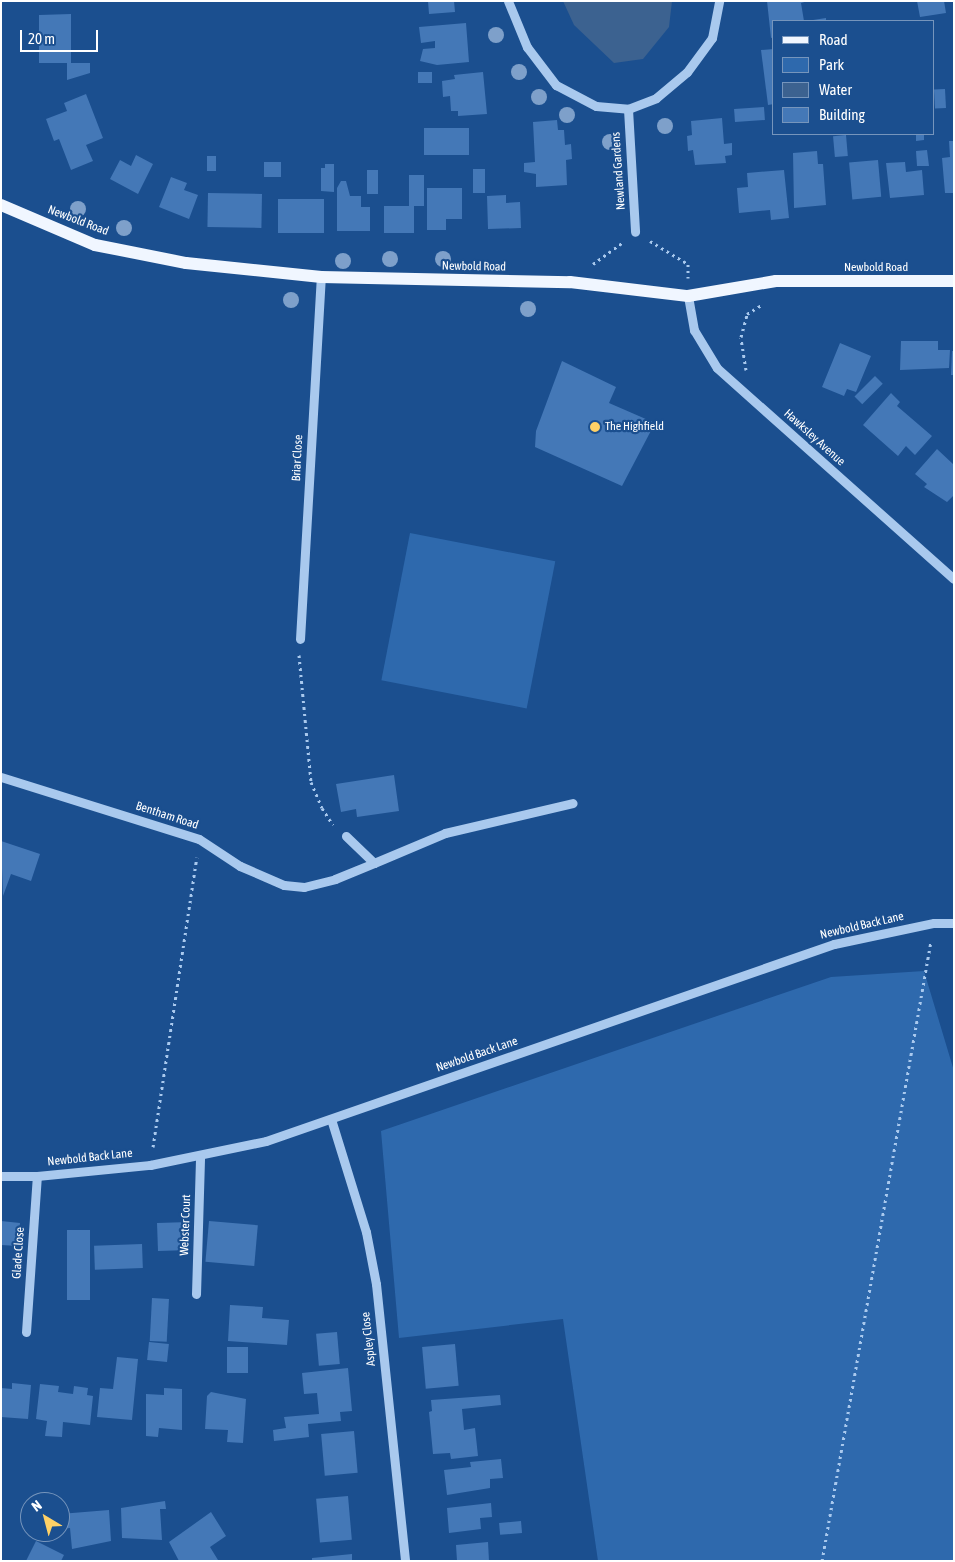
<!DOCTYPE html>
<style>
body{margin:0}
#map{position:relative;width:955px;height:1562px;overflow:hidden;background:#1b4f8f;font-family:"Asap Condensed",sans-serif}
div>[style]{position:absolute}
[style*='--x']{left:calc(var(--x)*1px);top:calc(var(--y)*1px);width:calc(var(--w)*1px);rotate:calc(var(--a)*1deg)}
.green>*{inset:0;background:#2e69ad;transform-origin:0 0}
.water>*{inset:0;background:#3c6290}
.building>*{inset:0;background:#4478b7;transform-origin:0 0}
.path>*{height:3px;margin-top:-1.5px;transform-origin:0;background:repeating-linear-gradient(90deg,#a9c9ee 0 2.5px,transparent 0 6.5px)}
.minor>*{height:9px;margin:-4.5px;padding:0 4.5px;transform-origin:4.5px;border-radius:4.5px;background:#a9c9ee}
.major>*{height:12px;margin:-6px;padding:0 6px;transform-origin:6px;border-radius:6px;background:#f0f6ff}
.trees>*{width:16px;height:16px;margin:-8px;border-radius:50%;background:#7ea0ca}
.dots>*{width:14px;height:14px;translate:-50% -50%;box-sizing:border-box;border:2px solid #1b4f8f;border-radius:50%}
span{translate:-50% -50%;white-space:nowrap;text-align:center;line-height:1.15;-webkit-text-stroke:4.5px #1b4f8f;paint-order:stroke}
.street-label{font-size:12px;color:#fff}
.poi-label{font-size:12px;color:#fff}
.left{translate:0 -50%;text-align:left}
.frame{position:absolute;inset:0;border:2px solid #fff;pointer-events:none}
.legend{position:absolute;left:772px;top:20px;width:162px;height:115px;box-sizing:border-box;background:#1b4f8f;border:1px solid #7695bc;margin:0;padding:6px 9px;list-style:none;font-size:15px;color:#fff}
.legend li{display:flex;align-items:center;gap:10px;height:25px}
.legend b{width:25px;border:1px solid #7695bc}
.north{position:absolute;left:20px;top:1492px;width:50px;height:50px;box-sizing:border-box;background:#1b4f8f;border:1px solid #7695bc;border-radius:50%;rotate:323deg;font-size:14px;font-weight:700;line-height:20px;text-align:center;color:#fff}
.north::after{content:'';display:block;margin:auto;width:18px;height:22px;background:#ffd166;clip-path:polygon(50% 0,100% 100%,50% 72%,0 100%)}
.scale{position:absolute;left:20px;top:30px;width:78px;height:22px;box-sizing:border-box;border:2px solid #fff;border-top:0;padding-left:6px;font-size:15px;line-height:18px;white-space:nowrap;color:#fff;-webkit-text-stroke:4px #1b4f8f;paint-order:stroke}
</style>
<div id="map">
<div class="green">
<i style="left:410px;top:533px;width:148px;height:150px;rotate:11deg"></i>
<i style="clip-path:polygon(924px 971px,954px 1071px,954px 1561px,598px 1561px,563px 1319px,399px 1338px,381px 1131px,831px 977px)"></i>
</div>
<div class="water">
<i style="clip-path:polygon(563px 1px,672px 1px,669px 27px,643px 59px,614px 63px,574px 25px)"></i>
</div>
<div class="building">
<i style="clip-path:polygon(428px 1px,454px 1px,455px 12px,429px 14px)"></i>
<i style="clip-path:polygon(767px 1px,808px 1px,801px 3px,804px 21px,774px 21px,774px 37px,771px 38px)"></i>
<i style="clip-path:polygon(917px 1px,944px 1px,946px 13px,920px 17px)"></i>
<i style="clip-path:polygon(71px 14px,71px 63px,90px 63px,90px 73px,67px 80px,67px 63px,39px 63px,39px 15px)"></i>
<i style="clip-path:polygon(826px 18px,826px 21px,813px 21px,813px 20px)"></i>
<i style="clip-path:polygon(466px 23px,469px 62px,437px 65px,420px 61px,423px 49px,435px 48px,435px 41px,421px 43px,419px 27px)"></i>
<i style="clip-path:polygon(774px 49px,774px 104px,768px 105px,761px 50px)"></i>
<i style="left:432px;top:72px;width:11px;height:14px;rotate:90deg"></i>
<i style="clip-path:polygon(483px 72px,487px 114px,458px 116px,458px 111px,451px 111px,450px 96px,443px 97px,442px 81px,455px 79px,454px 75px)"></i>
<i style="left:945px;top:89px;width:19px;height:11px;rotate:87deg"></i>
<i style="clip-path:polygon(86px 94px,103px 138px,86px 145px,93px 161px,71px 170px,59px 139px,54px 141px,46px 119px,67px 111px,64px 103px)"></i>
<i style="left:764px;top:107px;width:13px;height:30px;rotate:86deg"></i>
<i style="clip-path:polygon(722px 118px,724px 144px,732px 143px,732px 155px,725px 156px,726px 163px,695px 165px,693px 150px,688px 151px,687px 136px,692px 135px,691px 121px)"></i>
<i style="clip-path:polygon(557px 120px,558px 130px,564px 130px,565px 145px,571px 144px,572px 159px,566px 160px,567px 185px,536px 187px,536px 174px,524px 172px,524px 163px,535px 162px,533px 122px)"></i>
<i style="left:424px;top:128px;width:45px;height:27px"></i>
<i style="clip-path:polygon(916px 134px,924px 134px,924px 140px,916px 141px)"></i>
<i style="left:846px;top:135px;width:21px;height:13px;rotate:85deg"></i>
<i style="clip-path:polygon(949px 141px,954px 141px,954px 193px,945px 193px,942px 158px,950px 157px)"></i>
<i style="clip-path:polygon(927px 150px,929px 166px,917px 166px,916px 151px)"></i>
<i style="clip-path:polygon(817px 151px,818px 164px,823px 164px,826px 205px,794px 208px,793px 153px)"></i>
<i style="clip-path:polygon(136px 155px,153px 164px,138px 194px,110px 179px,120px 160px,131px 166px)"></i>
<i style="left:207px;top:156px;width:9px;height:15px"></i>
<i style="left:878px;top:160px;width:37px;height:29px;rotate:85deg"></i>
<i style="left:264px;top:162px;width:17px;height:15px"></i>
<i style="clip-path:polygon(905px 162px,906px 172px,922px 170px,924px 195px,890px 198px,886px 163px)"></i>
<i style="clip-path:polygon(325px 164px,334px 164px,334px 192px,321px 191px,321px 168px,325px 168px)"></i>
<i style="left:473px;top:169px;width:12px;height:24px"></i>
<i style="left:367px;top:170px;width:11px;height:24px"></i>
<i style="clip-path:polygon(784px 170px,789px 218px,771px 220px,770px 210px,739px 213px,737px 188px,748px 187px,747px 173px)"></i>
<i style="clip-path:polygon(409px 175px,424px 175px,424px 206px,414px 206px,414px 233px,384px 233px,384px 206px,409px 206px)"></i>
<i style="clip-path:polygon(171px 177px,187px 183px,184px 190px,198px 195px,189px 219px,159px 207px)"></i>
<i style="clip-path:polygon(341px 181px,346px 181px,350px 196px,361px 196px,361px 207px,370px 207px,370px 231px,337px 231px,337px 188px)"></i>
<i style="clip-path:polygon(427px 188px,462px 188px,462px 219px,446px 219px,446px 230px,427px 230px)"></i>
<i style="left:208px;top:193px;width:54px;height:34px;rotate:1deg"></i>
<i style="clip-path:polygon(506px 195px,506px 203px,520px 202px,521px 228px,488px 229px,487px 196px)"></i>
<i style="left:278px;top:199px;width:46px;height:34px"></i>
<i style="clip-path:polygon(901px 341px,938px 341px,938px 350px,950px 350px,949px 368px,900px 370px)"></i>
<i style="clip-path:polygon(840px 343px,871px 356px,856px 392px,847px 389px,844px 396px,822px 387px)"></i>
<i style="clip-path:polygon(952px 351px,954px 351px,954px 375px,951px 375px)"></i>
<i style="clip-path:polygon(562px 361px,616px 387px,609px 403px,655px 423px,622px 486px,535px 447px,536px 431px)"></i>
<i style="left:875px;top:376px;width:11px;height:29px;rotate:45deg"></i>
<i style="clip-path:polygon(891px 393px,900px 402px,897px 406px,932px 436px,915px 455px,906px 446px,898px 456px,863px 425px)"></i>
<i style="clip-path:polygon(937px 449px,954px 465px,954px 495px,947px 502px,924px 487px,927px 484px,915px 474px)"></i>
<i style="clip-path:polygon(394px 775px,399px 811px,357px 817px,356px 809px,341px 812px,336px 784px)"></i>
<i style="clip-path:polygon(1px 841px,40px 854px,31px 881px,11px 874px,3px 896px)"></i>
<i style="clip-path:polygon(1px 1221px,20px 1223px,18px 1246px,1px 1245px)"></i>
<i style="left:209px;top:1221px;width:49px;height:41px;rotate:5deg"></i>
<i style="left:189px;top:1222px;width:28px;height:32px;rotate:88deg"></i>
<i style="left:67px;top:1230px;width:23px;height:70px"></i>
<i style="left:142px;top:1244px;width:24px;height:48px;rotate:88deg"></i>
<i style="left:152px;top:1298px;width:17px;height:43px;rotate:3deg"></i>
<i style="clip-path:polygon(230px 1305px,263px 1307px,262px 1318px,289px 1320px,287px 1345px,228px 1341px)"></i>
<i style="left:337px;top:1332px;width:32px;height:21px;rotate:85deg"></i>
<i style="left:149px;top:1342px;width:20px;height:18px;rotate:6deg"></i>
<i style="left:455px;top:1344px;width:42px;height:33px;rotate:85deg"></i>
<i style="left:227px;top:1347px;width:21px;height:26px"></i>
<i style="clip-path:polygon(117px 1357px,138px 1359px,132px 1420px,97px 1417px,100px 1388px,113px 1389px)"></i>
<i style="clip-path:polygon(348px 1368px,352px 1411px,340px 1412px,341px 1421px,308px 1424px,309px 1437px,274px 1441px,273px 1430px,286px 1428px,284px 1417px,319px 1414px,317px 1393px,304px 1394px,302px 1373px)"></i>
<i style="clip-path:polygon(12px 1383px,31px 1385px,28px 1419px,1px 1417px,1px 1388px,12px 1389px)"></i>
<i style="clip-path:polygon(40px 1384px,59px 1386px,58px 1392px,73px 1394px,74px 1386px,88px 1388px,87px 1395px,93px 1396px,90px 1425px,63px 1422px,62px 1437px,45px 1436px,47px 1421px,36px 1419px)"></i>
<i style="clip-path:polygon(164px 1388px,182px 1389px,182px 1430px,159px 1428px,158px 1437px,146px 1436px,146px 1394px,164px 1395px)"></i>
<i style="clip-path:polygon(211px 1392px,246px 1399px,243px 1443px,227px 1442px,228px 1430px,205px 1429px,207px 1396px)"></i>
<i style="clip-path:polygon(500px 1395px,501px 1405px,462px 1409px,464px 1430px,475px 1428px,478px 1456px,451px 1459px,450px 1453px,433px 1454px,429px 1412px,432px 1411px,431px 1400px)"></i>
<i style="left:354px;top:1431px;width:42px;height:33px;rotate:85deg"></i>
<i style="clip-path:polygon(501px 1459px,503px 1478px,490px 1479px,490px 1488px,447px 1495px,444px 1470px,471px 1467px,470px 1462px)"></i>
<i style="left:348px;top:1496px;width:44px;height:32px;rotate:85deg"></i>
<i style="clip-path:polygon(165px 1501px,166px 1509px,160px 1509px,162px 1540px,122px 1538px,121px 1508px)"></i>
<i style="clip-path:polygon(491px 1503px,492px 1517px,480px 1518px,481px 1529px,449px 1533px,447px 1508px)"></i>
<i style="clip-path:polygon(109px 1510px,111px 1541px,72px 1549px,70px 1528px,60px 1529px,60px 1514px)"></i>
<i style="clip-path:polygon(211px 1512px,226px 1536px,210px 1547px,218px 1560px,179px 1561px,169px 1542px)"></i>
<i style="left:521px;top:1521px;width:12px;height:22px;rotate:85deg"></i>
<i style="clip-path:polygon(36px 1541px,64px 1555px,61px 1561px,26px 1561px)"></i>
<i style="clip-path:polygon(488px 1542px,489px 1561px,457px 1561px,456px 1545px)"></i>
<i style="clip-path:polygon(352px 1554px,352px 1561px,312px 1561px,312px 1558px)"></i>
</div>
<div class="path">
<i style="--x:650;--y:241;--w:44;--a:31.2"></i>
<i style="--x:688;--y:264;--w:14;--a:90"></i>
<i style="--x:593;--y:264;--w:36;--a:-36"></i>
<i style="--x:746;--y:370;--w:33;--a:-99"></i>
<i style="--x:741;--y:337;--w:24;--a:-75"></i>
<i style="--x:747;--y:314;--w:19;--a:-32"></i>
<i style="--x:299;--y:655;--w:128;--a:84.6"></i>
<i style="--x:311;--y:782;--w:28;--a:67"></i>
<i style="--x:322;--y:808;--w:20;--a:57"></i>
<i style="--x:153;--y:1147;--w:293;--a:-81.4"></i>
<i style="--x:822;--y:1561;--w:630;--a:-80.03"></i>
</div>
<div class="minor">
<i style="--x:508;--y:1;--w:50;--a:67.6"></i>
<i style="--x:527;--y:47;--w:48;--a:52.7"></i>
<i style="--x:556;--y:85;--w:45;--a:27.7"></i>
<i style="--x:596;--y:106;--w:32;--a:5"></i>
<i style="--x:628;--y:109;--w:30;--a:-21"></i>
<i style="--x:656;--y:98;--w:40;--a:-40"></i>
<i style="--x:687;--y:72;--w:42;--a:-53.7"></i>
<i style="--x:712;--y:38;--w:38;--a:-79"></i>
<i style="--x:628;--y:109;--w:123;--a:86.7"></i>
<i style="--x:688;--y:296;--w:35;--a:80"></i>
<i style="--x:694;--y:330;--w:44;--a:58.8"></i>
<i style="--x:717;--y:368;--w:317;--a:41.7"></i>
<i style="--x:300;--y:639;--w:363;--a:-86.7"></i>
<i style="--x:1;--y:777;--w:207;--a:17.4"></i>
<i style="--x:199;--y:839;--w:49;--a:33.4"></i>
<i style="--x:240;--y:866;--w:48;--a:23.4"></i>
<i style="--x:284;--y:885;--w:20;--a:6"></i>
<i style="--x:304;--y:887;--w:32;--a:-14"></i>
<i style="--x:335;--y:879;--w:42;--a:-22.3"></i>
<i style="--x:374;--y:863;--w:39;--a:-136"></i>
<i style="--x:374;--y:863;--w:77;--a:-22.9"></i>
<i style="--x:445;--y:833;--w:131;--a:-13.2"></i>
<i style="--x:331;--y:1119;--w:118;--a:72.8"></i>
<i style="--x:366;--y:1232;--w:53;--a:79.1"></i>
<i style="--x:376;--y:1284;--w:279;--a:84"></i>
<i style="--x:1;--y:1176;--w:36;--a:0"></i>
<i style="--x:37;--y:1176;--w:114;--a:-5.6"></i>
<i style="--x:150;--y:1165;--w:118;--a:-11.7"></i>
<i style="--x:266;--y:1141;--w:601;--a:-19.13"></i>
<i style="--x:834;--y:944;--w:102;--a:-11.9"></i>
<i style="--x:934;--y:923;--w:20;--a:0"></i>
<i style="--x:196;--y:1294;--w:137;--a:-88.3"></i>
<i style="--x:26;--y:1332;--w:156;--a:-86"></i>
</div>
<div class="major">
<i style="--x:1;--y:205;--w:102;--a:23.1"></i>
<i style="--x:95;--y:245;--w:93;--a:11.2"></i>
<i style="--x:186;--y:263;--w:136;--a:5.9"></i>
<i style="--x:321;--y:277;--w:249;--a:1.2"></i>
<i style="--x:570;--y:282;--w:119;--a:6.8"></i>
<i style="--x:688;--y:296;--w:89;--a:-9.7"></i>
<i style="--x:776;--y:281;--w:178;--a:0"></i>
</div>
<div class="trees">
<i style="left:496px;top:35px"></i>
<i style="left:519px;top:72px"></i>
<i style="left:539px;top:97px"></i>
<i style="left:567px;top:115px"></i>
<i style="left:665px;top:126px"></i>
<i style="left:610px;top:142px"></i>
<i style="left:78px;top:209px"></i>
<i style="left:124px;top:228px"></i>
<i style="left:390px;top:259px"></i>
<i style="left:443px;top:259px"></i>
<i style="left:343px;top:261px"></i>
<i style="left:291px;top:300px"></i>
<i style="left:528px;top:309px"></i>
</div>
<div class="dots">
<i style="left:595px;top:427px;background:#ffd166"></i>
</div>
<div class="street-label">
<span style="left:619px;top:171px;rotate:-94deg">Newland Gardens</span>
<span style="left:78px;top:221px;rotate:21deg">Newbold Road</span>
<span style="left:474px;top:267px;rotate:1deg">Newbold Road</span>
<span style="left:876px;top:268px">Newbold Road</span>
<span style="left:814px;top:438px;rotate:42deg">Hawksley Avenue</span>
<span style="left:298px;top:458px;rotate:-87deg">Briar Close</span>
<span style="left:167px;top:816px;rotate:18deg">Bentham Road</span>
<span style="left:862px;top:926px;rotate:-13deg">Newbold Back Lane</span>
<span style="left:477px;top:1055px;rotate:-19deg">Newbold Back Lane</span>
<span style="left:90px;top:1158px;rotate:-6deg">Newbold Back Lane</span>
<span style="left:186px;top:1225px;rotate:-88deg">Webster Court</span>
<span style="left:19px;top:1253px;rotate:-86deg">Glade Close</span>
<span style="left:369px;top:1339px;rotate:-96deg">Aspley Close</span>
</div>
<div class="poi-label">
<span class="left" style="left:605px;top:427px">The Highfield</span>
</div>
<div class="frame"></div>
<ul class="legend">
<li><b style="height:6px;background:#f0f6ff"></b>Road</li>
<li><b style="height:14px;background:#2e69ad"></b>Park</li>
<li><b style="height:14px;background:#3c6290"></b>Water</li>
<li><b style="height:14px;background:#4478b7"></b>Building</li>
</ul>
<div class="north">N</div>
<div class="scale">20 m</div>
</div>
